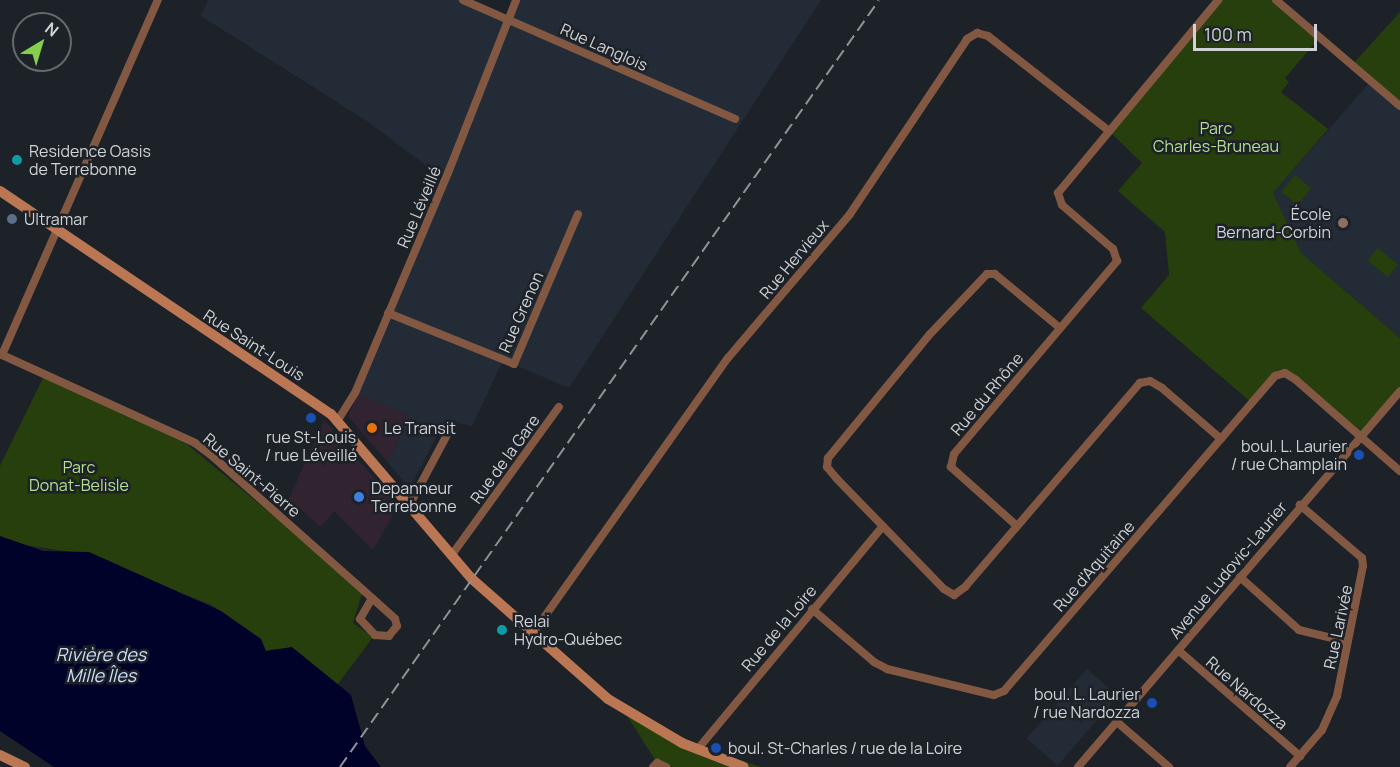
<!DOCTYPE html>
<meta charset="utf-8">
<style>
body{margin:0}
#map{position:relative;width:1400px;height:767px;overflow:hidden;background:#1d2228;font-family:Manrope,sans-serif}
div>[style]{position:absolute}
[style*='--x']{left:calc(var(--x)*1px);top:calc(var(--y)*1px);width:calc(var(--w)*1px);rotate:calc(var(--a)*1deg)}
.commercial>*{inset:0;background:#312430}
.built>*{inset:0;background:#232c36;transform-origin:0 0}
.green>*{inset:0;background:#273f0c;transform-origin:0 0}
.water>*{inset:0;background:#00022a}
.street>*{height:8px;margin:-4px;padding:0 4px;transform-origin:4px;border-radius:4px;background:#835843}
.secondary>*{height:10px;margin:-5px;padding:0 5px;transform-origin:5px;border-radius:5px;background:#bb7654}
.rail>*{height:2px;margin-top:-1px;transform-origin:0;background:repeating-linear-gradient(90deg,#8f9398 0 12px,transparent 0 18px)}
.dots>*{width:16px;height:16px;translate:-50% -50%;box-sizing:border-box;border:3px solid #1d2228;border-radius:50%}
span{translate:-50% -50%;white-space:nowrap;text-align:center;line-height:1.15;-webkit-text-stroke:5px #1d2228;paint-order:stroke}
.street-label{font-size:16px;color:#cfd3d7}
.park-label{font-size:16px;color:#b4df8e}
.poi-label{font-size:16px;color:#cfd3d7}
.left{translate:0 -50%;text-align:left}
.right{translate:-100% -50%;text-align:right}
.water-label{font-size:18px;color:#ccdefc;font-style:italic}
.north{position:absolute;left:12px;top:12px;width:60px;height:60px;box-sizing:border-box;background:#1d2228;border:2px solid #64696e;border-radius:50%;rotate:38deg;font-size:16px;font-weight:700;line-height:24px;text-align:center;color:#cfd3d7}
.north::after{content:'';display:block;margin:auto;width:21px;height:27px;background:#85cf4c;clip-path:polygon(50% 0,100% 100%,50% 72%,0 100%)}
.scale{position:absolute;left:1193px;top:24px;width:124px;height:27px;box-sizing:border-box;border:3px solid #cfd3d7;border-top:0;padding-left:8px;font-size:18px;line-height:21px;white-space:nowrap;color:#cfd3d7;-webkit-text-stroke:4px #1d2228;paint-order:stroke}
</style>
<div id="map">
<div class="commercial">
<i style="clip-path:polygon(358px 394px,410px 416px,388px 463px,348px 416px)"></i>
<i style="clip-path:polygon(324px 420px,398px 506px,373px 550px,334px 511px,321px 527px,289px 499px)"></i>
</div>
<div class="built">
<i style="clip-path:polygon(208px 0,463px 0,508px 19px,516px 0,821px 0,569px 388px,503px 360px,472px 426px,445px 420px,410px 488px,388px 463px,410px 416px,355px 393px,448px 173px,428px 167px,367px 121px,201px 16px)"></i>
<i style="clip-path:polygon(1371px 81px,1400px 107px,1400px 338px,1301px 253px,1273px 193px)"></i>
<i style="left:1087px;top:669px;width:41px;height:92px;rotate:41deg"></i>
</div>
<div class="green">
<i style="clip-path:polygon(1218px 0,1276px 0,1320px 37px,1285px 78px,1289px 82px,1281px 92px,1328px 129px,1273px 193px,1301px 253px,1400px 338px,1400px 391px,1362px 435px,1286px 374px,1275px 376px,1252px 403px,1141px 308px,1169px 275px,1165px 232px,1118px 191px,1142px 163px,1108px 130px)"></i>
<i style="clip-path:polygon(1400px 12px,1400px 107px,1352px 65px)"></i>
<i style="left:1295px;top:175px;width:21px;height:22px;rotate:39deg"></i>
<i style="left:1378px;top:248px;width:26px;height:16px;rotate:40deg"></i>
<i style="clip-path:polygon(45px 374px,188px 445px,363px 590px,353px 623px,373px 637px,335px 688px,275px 649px,266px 651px,212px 605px,76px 553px,0 541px,0 466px)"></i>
<i style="clip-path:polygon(621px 706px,668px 736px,761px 767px,666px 767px,657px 763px)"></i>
</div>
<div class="water">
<i style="clip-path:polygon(0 536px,43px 551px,89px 552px,221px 611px,261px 639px,266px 651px,292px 647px,351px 695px,365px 746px,381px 767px,54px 767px,0 731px)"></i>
</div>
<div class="street">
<i style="--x:463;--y:0;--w:297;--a:23.6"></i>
<i style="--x:1276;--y:0;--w:163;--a:40.5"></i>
<i style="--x:388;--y:313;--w:136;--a:22"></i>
<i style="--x:514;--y:364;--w:163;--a:-66.9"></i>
<i style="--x:1060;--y:328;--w:85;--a:-140.3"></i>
<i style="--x:995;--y:274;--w:8;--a:180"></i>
<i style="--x:987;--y:274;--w:83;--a:133.5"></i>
<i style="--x:930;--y:334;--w:161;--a:129.4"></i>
<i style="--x:828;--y:458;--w:9;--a:96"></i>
<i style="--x:827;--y:467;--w:16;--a:50"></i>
<i style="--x:837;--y:479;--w:153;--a:45.8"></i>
<i style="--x:944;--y:589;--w:12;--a:31"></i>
<i style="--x:954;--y:595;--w:14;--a:-36"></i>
<i style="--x:965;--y:587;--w:269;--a:-49.4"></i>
<i style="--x:1140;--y:383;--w:10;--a:-11"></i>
<i style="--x:1150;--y:381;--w:14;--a:30"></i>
<i style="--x:1162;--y:388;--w:78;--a:40.8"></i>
<i style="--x:0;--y:354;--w:214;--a:24.5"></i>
<i style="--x:195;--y:443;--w:20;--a:37"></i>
<i style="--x:211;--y:455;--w:203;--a:41.6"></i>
<i style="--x:363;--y:590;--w:12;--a:42"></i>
<i style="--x:372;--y:598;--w:31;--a:42"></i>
<i style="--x:395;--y:619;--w:7;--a:74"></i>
<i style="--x:397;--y:626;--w:13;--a:129"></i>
<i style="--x:389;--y:636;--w:14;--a:-176"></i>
<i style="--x:375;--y:635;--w:22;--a:-133"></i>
<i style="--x:360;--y:619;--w:24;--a:-60"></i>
<i style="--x:2;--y:355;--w:388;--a:-66.3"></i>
<i style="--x:338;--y:420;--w:32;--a:-58"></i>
<i style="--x:355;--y:393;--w:239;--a:-67.1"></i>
<i style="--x:448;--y:173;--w:186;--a:-68.5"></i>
<i style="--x:409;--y:506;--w:83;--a:-61.9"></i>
<i style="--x:1017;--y:526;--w:89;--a:-138.2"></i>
<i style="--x:951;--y:467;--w:13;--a:-77"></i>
<i style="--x:954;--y:454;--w:253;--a:-49.8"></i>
<i style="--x:1117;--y:261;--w:13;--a:-108"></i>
<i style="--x:1113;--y:249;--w:67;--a:-139.2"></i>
<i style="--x:1062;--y:205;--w:13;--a:-108"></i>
<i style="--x:1058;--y:193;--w:251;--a:-50.3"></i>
<i style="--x:451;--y:556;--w:184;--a:-54.1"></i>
<i style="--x:1240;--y:577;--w:79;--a:41.9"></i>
<i style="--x:1299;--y:630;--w:50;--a:13.8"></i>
<i style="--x:812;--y:609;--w:82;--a:40.5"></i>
<i style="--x:874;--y:662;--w:15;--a:28"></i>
<i style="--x:887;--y:669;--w:110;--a:13.7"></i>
<i style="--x:994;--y:695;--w:11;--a:-22"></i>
<i style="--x:1004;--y:691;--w:416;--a:-49.3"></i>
<i style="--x:1275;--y:376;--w:10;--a:-17"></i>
<i style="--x:1285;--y:373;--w:13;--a:32"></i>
<i style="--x:1296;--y:380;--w:138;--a:41.2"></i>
<i style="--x:533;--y:633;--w:337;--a:-54.7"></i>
<i style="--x:728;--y:358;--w:189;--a:-49.7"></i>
<i style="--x:850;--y:214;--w:211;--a:-56.2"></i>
<i style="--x:967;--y:39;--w:12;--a:-31"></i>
<i style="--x:977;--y:33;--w:11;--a:15"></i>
<i style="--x:988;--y:36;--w:152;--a:38.1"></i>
<i style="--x:1178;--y:650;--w:162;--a:41"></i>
<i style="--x:1117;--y:722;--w:69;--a:40.9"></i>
<i style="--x:697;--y:750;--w:291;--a:-50.3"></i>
<i style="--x:653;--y:767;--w:6;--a:-45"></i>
<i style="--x:657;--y:763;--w:10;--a:24"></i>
<i style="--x:1078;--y:767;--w:495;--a:-49.4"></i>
<i style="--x:1290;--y:767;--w:49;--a:-49.1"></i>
<i style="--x:1322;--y:730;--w:37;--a:-66"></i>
<i style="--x:1337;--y:696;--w:133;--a:-78.7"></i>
<i style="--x:1363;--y:566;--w:8;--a:-97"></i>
<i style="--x:1362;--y:558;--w:82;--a:-139.5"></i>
</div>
<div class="secondary">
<i style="--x:0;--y:191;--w:399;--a:34"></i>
<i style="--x:331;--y:414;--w:217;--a:49.5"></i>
<i style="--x:472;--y:579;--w:181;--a:41.4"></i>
<i style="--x:608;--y:699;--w:86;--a:30.7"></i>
<i style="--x:682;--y:743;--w:66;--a:21.2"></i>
<i style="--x:0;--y:755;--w:28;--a:26"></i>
</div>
<div class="rail">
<i style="--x:340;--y:767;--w:937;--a:-54.9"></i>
</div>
<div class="dots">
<i style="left:17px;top:160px;background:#0f9aa8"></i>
<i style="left:12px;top:219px;background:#5c6f8a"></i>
<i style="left:1343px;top:223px;background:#8d6e63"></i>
<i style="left:311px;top:418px;background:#1a4fb4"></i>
<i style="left:372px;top:428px;background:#e8710a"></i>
<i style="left:1359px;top:455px;background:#1a4fb4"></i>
<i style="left:359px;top:497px;background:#3f7fe0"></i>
<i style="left:502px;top:630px;background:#0f9aa8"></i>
<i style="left:1152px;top:703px;background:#1a4fb4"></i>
<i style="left:716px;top:748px;background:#1a4fb4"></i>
</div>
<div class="street-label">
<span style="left:604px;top:47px;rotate:24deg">Rue Langlois</span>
<span style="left:419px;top:207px;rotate:-67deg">Rue Léveillé</span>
<span style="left:794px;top:259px;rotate:-50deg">Rue Hervieux</span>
<span style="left:521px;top:312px;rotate:-66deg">Rue Grenon</span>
<span style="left:254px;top:345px;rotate:33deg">Rue Saint-Louis</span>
<span style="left:987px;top:394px;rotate:-50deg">Rue du Rhône</span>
<span style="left:505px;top:459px;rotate:-54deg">Rue de la Gare</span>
<span style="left:252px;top:475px;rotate:40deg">Rue Saint-Pierre</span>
<span style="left:1094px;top:566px;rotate:-49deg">Rue d'Aquitaine</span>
<span style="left:1228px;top:570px;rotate:-50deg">Avenue Ludovic-Laurier</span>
<span style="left:1338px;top:627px;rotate:-78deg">Rue Larivée</span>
<span style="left:779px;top:628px;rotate:-50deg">Rue de la Loire</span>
<span style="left:1247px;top:693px;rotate:41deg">Rue Nardozza</span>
</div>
<div class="park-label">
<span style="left:1216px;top:137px">Parc<br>Charles-Bruneau</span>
<span style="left:79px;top:476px">Parc<br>Donat-Belisle</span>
</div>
<div class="poi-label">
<span class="left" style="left:29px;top:160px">Residence Oasis<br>de Terrebonne</span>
<span class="right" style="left:1331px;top:223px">École<br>Bernard-Corbin</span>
<span class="left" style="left:24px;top:219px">Ultramar</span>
<span class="left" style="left:384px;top:428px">Le Transit</span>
<span style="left:311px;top:446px">rue St-Louis<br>/ rue Léveillé</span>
<span class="right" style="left:1347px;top:455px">boul. L. Laurier<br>/ rue Champlain</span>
<span class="left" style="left:371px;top:497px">Depanneur<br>Terrebonne</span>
<span class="left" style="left:514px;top:630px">Relai<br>Hydro-Québec</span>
<span class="right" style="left:1140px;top:703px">boul. L. Laurier<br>/ rue Nardozza</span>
<span class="left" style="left:728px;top:748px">boul. St-Charles / rue de la Loire</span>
</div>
<div class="water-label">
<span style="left:101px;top:665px">Rivière des<br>Mille Îles</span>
</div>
<div class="north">N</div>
<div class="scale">100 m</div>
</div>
